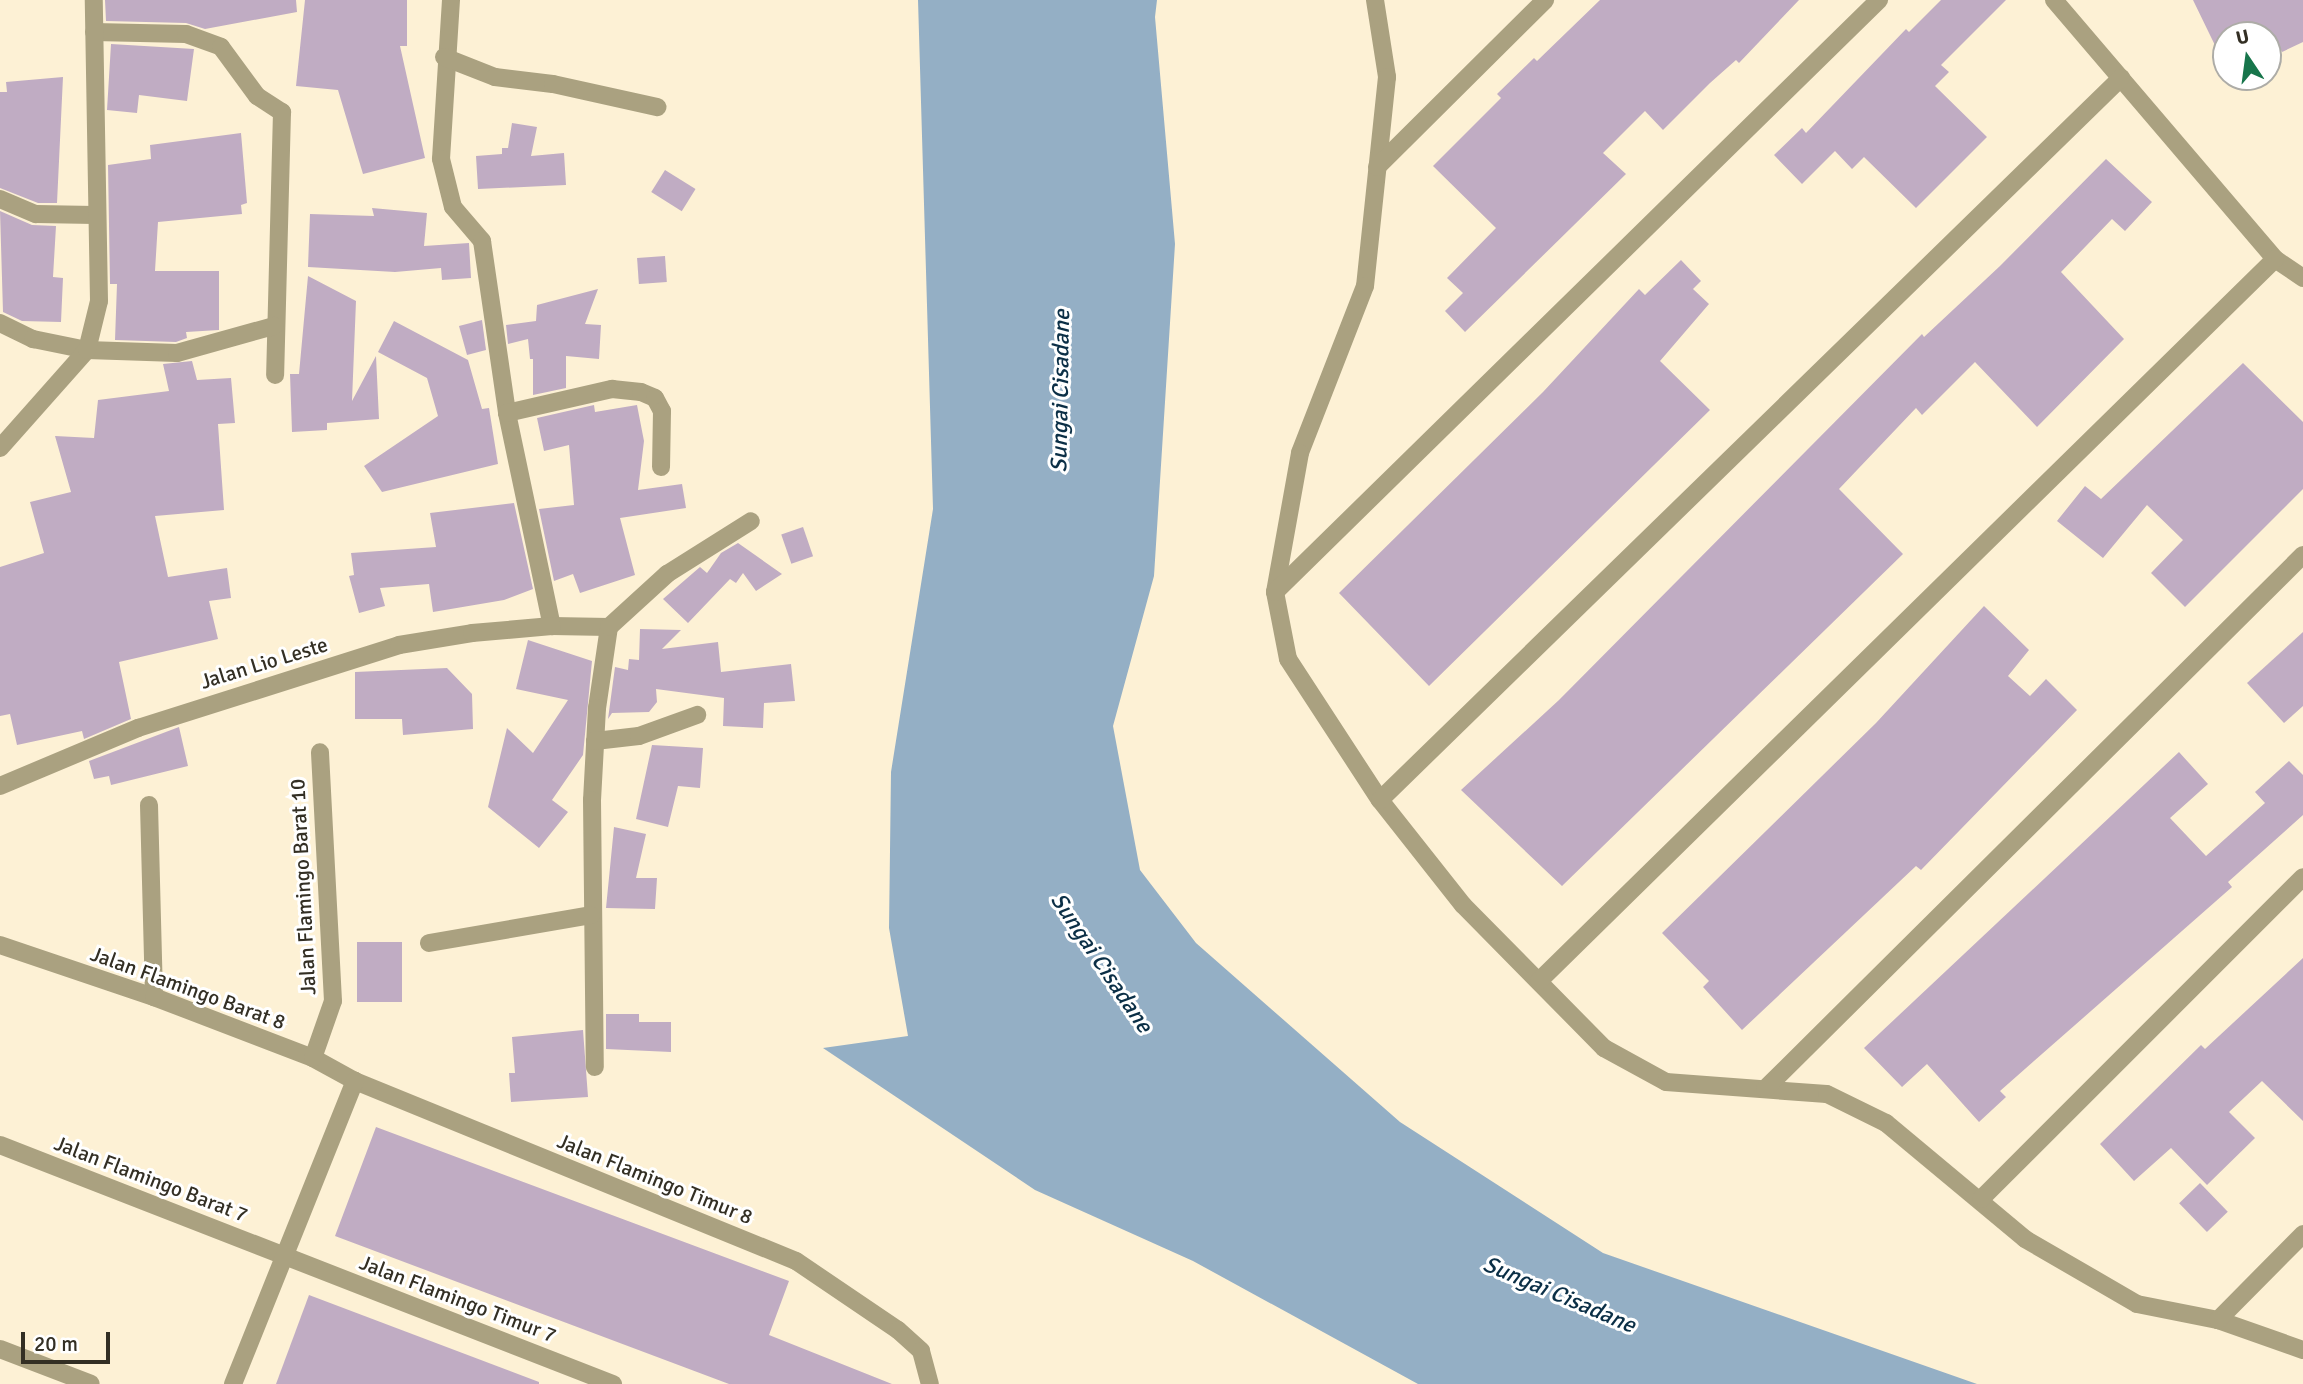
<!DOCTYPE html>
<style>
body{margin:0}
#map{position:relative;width:2303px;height:1384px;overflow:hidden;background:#fdf1d5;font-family:Signika,sans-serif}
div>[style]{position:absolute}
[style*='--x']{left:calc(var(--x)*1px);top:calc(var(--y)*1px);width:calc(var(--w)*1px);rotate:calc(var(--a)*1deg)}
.water>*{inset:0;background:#94afc5}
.building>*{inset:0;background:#c0acc3;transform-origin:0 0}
.street>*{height:18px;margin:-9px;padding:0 9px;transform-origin:9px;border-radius:9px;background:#aaa180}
span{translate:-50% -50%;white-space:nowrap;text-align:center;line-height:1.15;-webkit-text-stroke:6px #fff;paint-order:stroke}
.street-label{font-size:21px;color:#332f24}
.water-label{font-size:23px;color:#0b2f46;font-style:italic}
.north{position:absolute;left:2212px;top:21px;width:70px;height:70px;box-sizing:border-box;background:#fff;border:2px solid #adaca7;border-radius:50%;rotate:347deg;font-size:19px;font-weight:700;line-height:28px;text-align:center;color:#332f24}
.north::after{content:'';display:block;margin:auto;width:24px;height:32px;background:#17754b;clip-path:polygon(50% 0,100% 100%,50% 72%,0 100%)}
.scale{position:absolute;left:21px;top:1332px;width:89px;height:32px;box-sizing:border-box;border:4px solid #332f24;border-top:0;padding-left:9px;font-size:21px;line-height:24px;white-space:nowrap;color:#332f24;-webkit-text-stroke:5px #fff;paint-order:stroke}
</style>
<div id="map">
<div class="water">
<i style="clip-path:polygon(918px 0,1157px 0,1155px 17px,1175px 244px,1154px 576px,1113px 726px,1140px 870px,1196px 943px,1400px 1122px,1603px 1253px,1977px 1384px,1418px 1384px,1193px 1261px,1035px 1190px,823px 1048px,908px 1036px,889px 928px,891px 772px,933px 509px)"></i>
</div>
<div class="building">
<i style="clip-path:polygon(105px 0,296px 0,297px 12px,205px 29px,186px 23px,106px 21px)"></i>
<i style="clip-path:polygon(305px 0,407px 0,407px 46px,400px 46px,425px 158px,363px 174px,338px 90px,296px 86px)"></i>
<i style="clip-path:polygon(1600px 0,1799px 0,1739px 63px,1736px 60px,1710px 83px,1663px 130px,1645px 111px,1603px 153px,1626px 174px,1465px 332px,1445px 311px,1463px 293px,1447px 278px,1496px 228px,1433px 166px,1501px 98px,1497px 94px,1534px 58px,1537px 61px)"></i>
<i style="clip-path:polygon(1941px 0,2006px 0,1941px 65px,1949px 72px,1935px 86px,1987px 137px,1916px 208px,1864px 157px,1852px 169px,1835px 151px,1802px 184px,1774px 155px,1802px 128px,1806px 133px,1906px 29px,1909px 32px)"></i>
<i style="clip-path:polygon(2193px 0,2303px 0,2303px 42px,2282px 52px,2279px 46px,2268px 52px,2268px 35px,2226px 35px,2226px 68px)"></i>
<i style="clip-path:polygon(111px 44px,194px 49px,187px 101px,139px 95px,137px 113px,107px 110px)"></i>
<i style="clip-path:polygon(63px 77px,57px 203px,38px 203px,0 188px,0 92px,7px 92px,6px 82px)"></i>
<i style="clip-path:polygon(512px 123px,537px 127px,531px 156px,564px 153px,566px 185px,478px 189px,476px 156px,502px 154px,502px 148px,508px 148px)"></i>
<i style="clip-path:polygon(241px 133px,247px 203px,241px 205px,242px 214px,158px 222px,155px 271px,219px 271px,219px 330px,186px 332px,187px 338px,176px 342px,115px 340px,117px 284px,110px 284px,108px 165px,151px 159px,150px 145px)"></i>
<i style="clip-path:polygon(2106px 159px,2152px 202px,2125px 231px,2112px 219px,2061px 272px,2124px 339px,2037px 427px,1975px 362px,1922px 415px,1916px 408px,1839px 489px,1903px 554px,1562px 886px,1461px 790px,1559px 700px,1922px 334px,1924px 337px,2000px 266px)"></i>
<i style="left:665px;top:170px;width:36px;height:26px;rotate:32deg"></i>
<i style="clip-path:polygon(372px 208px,427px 213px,424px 246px,469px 243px,471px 278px,442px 280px,441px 268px,395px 272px,308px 267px,310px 214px,374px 216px)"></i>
<i style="clip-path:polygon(0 211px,32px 225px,56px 226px,53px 277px,63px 278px,61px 322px,22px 321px,3px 312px)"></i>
<i style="left:665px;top:256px;width:26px;height:28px;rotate:86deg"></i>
<i style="clip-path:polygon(1681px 260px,1701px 281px,1693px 289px,1709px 304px,1660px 361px,1710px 410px,1429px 686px,1339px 593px,1543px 392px,1639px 289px,1645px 295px)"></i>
<i style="clip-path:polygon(308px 276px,356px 301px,352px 401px,376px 356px,379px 419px,327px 423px,327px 430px,292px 432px,290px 374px,299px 374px)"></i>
<i style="clip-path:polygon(598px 289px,585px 324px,601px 325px,599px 359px,566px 356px,566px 388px,533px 395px,533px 359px,530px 359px,528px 339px,508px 344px,506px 325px,536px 321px,537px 305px)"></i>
<i style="clip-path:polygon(482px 320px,486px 350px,467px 355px,459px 326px)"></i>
<i style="clip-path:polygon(394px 321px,468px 360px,482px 409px,489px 408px,498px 464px,382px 492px,364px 466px,438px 416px,427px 378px,378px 352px)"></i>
<i style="clip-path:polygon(192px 361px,197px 380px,231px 378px,235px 423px,218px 424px,224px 510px,155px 516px,168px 577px,227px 568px,231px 598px,209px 601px,218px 639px,119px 662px,131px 719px,84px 739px,82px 731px,17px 745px,10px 714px,0 716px,0 567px,44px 553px,30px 502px,71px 492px,55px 436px,94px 438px,98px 400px,169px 391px,163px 364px)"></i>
<i style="clip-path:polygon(2243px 363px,2303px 422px,2303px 489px,2185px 607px,2151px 573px,2183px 540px,2147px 505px,2103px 558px,2057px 521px,2085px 486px,2101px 499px)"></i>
<i style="clip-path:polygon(594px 405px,595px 412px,637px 405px,644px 441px,638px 490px,682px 484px,686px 508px,620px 518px,635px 575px,580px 593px,573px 574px,554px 581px,539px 509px,574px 505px,569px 445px,544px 451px,537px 418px)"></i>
<i style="clip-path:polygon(514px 503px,533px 589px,504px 600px,433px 612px,429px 584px,380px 588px,385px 606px,359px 613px,349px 576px,354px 575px,351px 553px,436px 547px,430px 513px)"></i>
<i style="left:803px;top:527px;width:31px;height:23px;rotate:71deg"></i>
<i style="clip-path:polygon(738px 543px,782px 574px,756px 591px,743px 573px,736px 583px,730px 579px,688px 623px,663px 599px,700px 567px,707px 573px,721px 553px)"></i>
<i style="clip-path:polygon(1984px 606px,2029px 650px,2008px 676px,2030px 696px,2046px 679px,2077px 710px,1921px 870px,1916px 866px,1742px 1030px,1703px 987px,1709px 981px,1662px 933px,1876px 723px)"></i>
<i style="clip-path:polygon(640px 629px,681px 630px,662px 649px,718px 642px,721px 672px,791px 664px,795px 701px,764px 703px,763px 728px,723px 726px,724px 698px,656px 689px,657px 702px,649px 712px,612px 713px,608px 719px,615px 667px,628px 670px,629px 659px,639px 660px)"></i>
<i style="clip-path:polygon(2303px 632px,2303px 706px,2284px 723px,2247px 683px)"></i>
<i style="clip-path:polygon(528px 640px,592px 661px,583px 755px,552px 800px,568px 812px,539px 848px,488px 807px,507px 728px,533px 753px,568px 700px,516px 689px)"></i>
<i style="clip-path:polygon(447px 668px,472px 694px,473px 729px,403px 735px,402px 719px,355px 719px,355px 672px)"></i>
<i style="clip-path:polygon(179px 727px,188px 766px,111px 785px,109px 776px,94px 779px,89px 761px)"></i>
<i style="clip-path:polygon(652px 745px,703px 748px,700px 788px,678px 786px,668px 827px,636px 819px)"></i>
<i style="clip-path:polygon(2179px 752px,2208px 784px,2170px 818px,2206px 856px,2265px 803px,2255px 792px,2289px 761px,2303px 775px,2303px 815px,2228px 882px,2232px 887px,2000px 1091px,2006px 1097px,1979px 1122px,1927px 1064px,1902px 1087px,1864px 1048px)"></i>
<i style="clip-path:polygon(614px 827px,646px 834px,636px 878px,657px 878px,655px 909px,606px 908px)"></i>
<i style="left:357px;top:942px;width:45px;height:60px"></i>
<i style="clip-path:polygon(2303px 958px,2303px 1121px,2262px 1081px,2229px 1112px,2255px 1138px,2207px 1185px,2171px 1148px,2134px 1181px,2100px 1144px,2201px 1045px,2205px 1049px)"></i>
<i style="clip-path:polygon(606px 1014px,639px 1014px,639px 1022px,671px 1022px,671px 1052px,606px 1049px)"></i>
<i style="clip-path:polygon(583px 1030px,588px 1097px,511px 1102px,509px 1073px,515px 1073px,512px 1037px)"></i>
<i style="clip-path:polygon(376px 1127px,789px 1281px,769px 1335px,892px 1384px,729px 1384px,335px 1236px)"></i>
<i style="left:2200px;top:1183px;width:40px;height:29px;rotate:46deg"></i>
<i style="clip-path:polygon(309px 1295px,539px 1382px,539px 1384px,276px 1384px)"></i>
</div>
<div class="street">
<i style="--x:451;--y:0;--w:159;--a:93.6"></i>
<i style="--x:441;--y:159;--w:49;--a:76"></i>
<i style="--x:453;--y:207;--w:45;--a:49.5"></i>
<i style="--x:482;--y:241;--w:174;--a:81.7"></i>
<i style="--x:507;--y:413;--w:218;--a:78.1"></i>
<i style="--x:552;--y:626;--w:57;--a:1"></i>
<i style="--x:609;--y:627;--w:82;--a:98.4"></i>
<i style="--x:597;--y:708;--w:92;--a:93.1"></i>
<i style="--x:592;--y:800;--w:267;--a:89.4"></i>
<i style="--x:1375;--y:0;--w:78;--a:81.1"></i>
<i style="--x:1387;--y:77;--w:210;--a:96"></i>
<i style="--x:1365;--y:286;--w:179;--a:111.3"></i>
<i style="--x:1300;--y:453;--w:141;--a:100.2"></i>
<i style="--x:1275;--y:592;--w:68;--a:79"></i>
<i style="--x:1288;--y:659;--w:168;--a:56.9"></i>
<i style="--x:1380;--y:800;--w:134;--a:51.7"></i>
<i style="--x:1463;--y:905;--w:201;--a:45.4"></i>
<i style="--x:1604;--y:1048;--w:71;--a:28.7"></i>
<i style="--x:1666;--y:1082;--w:161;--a:4.3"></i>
<i style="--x:1827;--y:1094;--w:66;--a:26.2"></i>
<i style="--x:1886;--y:1123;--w:181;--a:39.8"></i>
<i style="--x:2025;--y:1239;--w:129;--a:30.1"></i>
<i style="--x:2137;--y:1304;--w:83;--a:11.2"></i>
<i style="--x:2218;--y:1320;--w:90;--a:19.4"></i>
<i style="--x:2054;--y:0;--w:340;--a:49.5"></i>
<i style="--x:2275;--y:259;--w:34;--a:34"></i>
<i style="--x:94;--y:32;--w:92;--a:1.2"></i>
<i style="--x:186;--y:34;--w:37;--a:20"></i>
<i style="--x:221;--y:47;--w:61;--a:53.7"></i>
<i style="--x:257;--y:96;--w:30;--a:33"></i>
<i style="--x:282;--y:112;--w:263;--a:91.5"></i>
<i style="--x:444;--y:57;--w:55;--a:21.4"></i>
<i style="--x:495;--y:77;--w:58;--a:6.9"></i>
<i style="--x:553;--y:84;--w:107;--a:12.5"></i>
<i style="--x:1377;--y:167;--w:237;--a:-44.8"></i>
<i style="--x:0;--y:199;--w:39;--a:23"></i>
<i style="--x:36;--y:214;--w:59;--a:1"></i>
<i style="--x:0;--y:323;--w:37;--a:26"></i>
<i style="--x:33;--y:339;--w:55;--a:11.5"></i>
<i style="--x:87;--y:350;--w:90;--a:1.9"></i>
<i style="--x:177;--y:353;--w:101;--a:-15.6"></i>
<i style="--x:507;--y:413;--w:108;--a:-12.9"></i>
<i style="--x:612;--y:389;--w:29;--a:6"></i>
<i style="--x:641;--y:392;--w:15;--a:23"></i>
<i style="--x:655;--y:398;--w:15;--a:62"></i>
<i style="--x:662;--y:411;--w:56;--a:91"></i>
<i style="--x:0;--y:448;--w:131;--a:-48.4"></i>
<i style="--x:87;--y:350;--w:50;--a:-76.2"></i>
<i style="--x:99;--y:301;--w:301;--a:-91"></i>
<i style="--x:1275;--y:592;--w:846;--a:-44.43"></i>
<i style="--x:609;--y:627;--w:79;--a:-42.4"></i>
<i style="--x:667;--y:574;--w:99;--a:-32.2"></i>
<i style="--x:595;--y:741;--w:44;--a:-6.5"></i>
<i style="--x:639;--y:736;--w:62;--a:-19.9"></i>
<i style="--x:0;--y:786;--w:150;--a:-22.8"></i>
<i style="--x:138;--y:728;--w:274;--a:-17.6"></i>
<i style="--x:399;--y:645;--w:74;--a:-9.3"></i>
<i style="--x:472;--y:633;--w:80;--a:-5"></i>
<i style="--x:1380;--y:800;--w:1035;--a:-44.26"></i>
<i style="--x:149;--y:805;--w:192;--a:88.5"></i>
<i style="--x:429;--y:943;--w:164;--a:-9.8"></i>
<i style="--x:0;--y:945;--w:163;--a:18.7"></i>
<i style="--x:154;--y:997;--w:170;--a:21"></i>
<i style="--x:313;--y:1058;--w:48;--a:28.7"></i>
<i style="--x:355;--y:1081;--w:476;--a:22.2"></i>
<i style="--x:796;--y:1261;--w:123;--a:34.1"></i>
<i style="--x:898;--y:1330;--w:31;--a:42"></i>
<i style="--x:921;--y:1351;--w:34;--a:75"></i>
<i style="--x:1539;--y:981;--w:1031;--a:-44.45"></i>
<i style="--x:313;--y:1058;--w:60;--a:-70.7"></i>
<i style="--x:333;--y:1001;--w:249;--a:-93"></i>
<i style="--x:1765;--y:1089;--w:758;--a:-44.79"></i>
<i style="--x:0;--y:1145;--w:658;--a:21.3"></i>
<i style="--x:1981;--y:1199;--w:455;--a:-45"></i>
<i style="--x:2218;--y:1320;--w:121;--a:-45.3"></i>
<i style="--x:0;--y:1349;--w:97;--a:21"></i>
<i style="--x:233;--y:1384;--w:327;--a:-68.1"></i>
</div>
<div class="street-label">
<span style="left:264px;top:663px;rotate:-17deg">Jalan Lio Leste</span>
<span style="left:303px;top:887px;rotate:-93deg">Jalan Flamingo Barat 10</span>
<span style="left:188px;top:988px;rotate:20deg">Jalan Flamingo Barat 8</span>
<span style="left:151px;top:1179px;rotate:21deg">Jalan Flamingo Barat 7</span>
<span style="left:655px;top:1179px;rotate:22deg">Jalan Flamingo Timur 8</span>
<span style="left:458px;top:1299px;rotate:21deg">Jalan Flamingo Timur 7</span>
</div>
<div class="water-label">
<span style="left:1061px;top:391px;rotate:-89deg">Sungai Cisadane</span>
<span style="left:1101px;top:963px;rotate:56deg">Sungai Cisadane</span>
<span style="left:1559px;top:1295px;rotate:23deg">Sungai Cisadane</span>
</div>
<div class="north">U</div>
<div class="scale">20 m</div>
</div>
